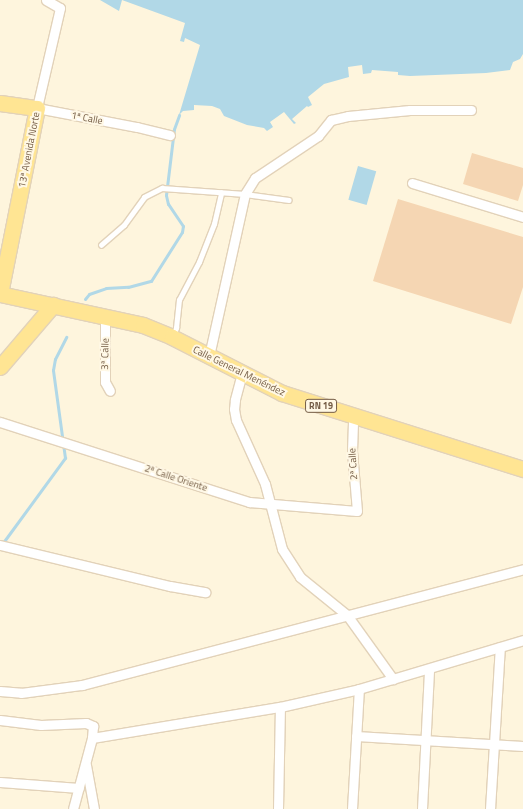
<!DOCTYPE html>
<meta charset="utf-8">
<style>
body{margin:0}
#map{position:relative;width:523px;height:809px;overflow:hidden;background:#fef5dd;font-family:"Titillium Web",sans-serif}
div>[style]{position:absolute}
[style*='--x']{left:calc(var(--x)*1px);top:calc(var(--y)*1px);width:calc(var(--w)*1px);rotate:calc(var(--a)*1deg)}
.water>*{inset:0;background:#b1d8e7;transform-origin:0 0}
.stream>*{height:3px;margin:-1.5px;padding:0 1.5px;transform-origin:1.5px;border-radius:1.5px;background:#b1d8e7}
.building>*{inset:0;background:#f5d6b3}
.roads{filter:drop-shadow(1px 0 #e2d2b9) drop-shadow(-1px 0 #e2d2b9) drop-shadow(0 1px #e2d2b9) drop-shadow(0 -1px #e2d2b9)}
.service>*{height:4.5px;margin:-2.25px;padding:0 2.25px;transform-origin:2.25px;border-radius:2.25px;background:#fff}
.minor>*{height:9px;margin:-4.5px;padding:0 4.5px;transform-origin:4.5px;border-radius:4.5px;background:#fff}
.primary>*{height:15px;margin:-7.5px;padding:0 7.5px;transform-origin:7.5px;border-radius:7.5px;background:#ffe593}
span{translate:-50% -50%;white-space:nowrap;text-align:center;line-height:1.15;-webkit-text-stroke:4px #fff8e5;paint-order:stroke}
.shield-label span{padding:1px 3px;background:#fff8e5;border:1px solid;border-radius:3px;-webkit-text-stroke-width:0}
.shield-label{font-size:9px;color:#745c45;font-weight:700}
.street-label{font-size:10px;color:#745c45}
</style>
<div id="map">
<div class="water">
<i style="clip-path:polygon(100px 0,523px 0,523px 54px,520px 59px,513px 62px,510px 70px,486px 73px,410px 76px,398px 75px,398px 72px,372px 70px,371px 73px,363px 74px,362px 65px,348px 67px,349px 77px,324px 84px,308px 97px,312px 105px,308px 107px,307px 106px,292px 119px,296px 123px,294px 124px,284px 112px,270px 122px,273px 127px,267px 131px,264px 128px,247px 125px,224px 116px,220px 109px,212px 106px,194px 105px,194px 110px,183px 111px,179px 115px,200px 45px,185px 38px,184px 42px,180px 41px,185px 23px,122px 0,119px 11px)"></i>
<i style="left:358px;top:166px;width:19px;height:35px;rotate:16deg"></i>
</div>
<div class="stream">
<i style="--x:85;--y:299;--w:6;--a:-51"></i>
<i style="--x:89;--y:294;--w:18;--a:-19"></i>
<i style="--x:106;--y:288;--w:22;--a:-3"></i>
<i style="--x:128;--y:287;--w:24;--a:-15"></i>
<i style="--x:151;--y:281;--w:58;--a:-57.7"></i>
<i style="--x:182;--y:232;--w:6;--a:-81"></i>
<i style="--x:183;--y:226;--w:27;--a:-124"></i>
<i style="--x:168;--y:204;--w:9;--a:-103"></i>
<i style="--x:166;--y:195;--w:66;--a:-83.1"></i>
<i style="--x:174;--y:129;--w:15;--a:-70"></i>
<i style="--x:2;--y:544;--w:107;--a:-53.8"></i>
<i style="--x:65;--y:458;--w:89;--a:-97.8"></i>
<i style="--x:53;--y:370;--w:11;--a:-80"></i>
<i style="--x:55;--y:359;--w:25;--a:-63"></i>
</div>
<div class="building">
<i style="clip-path:polygon(472px 153px,523px 168px,523px 185px,518px 201px,463px 184px)"></i>
<i style="clip-path:polygon(398px 199px,523px 237px,523px 287px,511px 324px,373px 281px)"></i>
</div>
<div class="roads">
<div class="service">
<i style="--x:101;--y:245;--w:30;--a:-41"></i>
<i style="--x:124;--y:225;--w:34;--a:-54"></i>
<i style="--x:144;--y:197;--w:20;--a:-27"></i>
<i style="--x:162;--y:188;--w:83;--a:4.1"></i>
<i style="--x:245;--y:194;--w:44;--a:7.8"></i>
<i style="--x:173;--y:336;--w:9;--a:-69"></i>
<i style="--x:176;--y:328;--w:28;--a:-84"></i>
<i style="--x:179;--y:300;--w:43;--a:-62.2"></i>
<i style="--x:199;--y:262;--w:41;--a:-68.5"></i>
<i style="--x:214;--y:224;--w:32;--a:-77"></i>
</div>
<div class="minor">
<i style="--x:46;--y:0;--w:16;--a:30"></i>
<i style="--x:60;--y:8;--w:103;--a:103"></i>
<i style="--x:37;--y:108;--w:102;--a:10.8"></i>
<i style="--x:137;--y:127;--w:34;--a:14"></i>
<i style="--x:412;--y:183;--w:116;--a:17"></i>
<i style="--x:105;--y:316;--w:66;--a:90"></i>
<i style="--x:105;--y:382;--w:10;--a:61"></i>
<i style="--x:209;--y:356;--w:166;--a:-77.5"></i>
<i style="--x:245;--y:194;--w:19;--a:-58"></i>
<i style="--x:255;--y:178;--w:76;--a:-33.7"></i>
<i style="--x:318;--y:136;--w:21;--a:-51"></i>
<i style="--x:331;--y:120;--w:17;--a:-13"></i>
<i style="--x:348;--y:116;--w:62;--a:-5.5"></i>
<i style="--x:410;--y:110;--w:61;--a:0"></i>
<i style="--x:242;--y:373;--w:28;--a:105"></i>
<i style="--x:235;--y:400;--w:9;--a:96"></i>
<i style="--x:234;--y:409;--w:11;--a:80"></i>
<i style="--x:236;--y:420;--w:70;--a:65.6"></i>
<i style="--x:265;--y:484;--w:67;--a:75.3"></i>
<i style="--x:282;--y:549;--w:33;--a:57"></i>
<i style="--x:300;--y:577;--w:60;--a:39"></i>
<i style="--x:347;--y:615;--w:79;--a:54.3"></i>
<i style="--x:0;--y:422;--w:262;--a:17.8"></i>
<i style="--x:249;--y:502;--w:108;--a:4.8"></i>
<i style="--x:357;--y:511;--w:60;--a:-94.8"></i>
<i style="--x:352;--y:451;--w:35;--a:-88"></i>
<i style="--x:0;--y:545;--w:175;--a:13.6"></i>
<i style="--x:170;--y:586;--w:36;--a:10"></i>
<i style="--x:0;--y:691;--w:21;--a:5"></i>
<i style="--x:21;--y:693;--w:62;--a:-7.5"></i>
<i style="--x:82;--y:685;--w:456;--a:-14.7"></i>
<i style="--x:0;--y:720;--w:41;--a:7"></i>
<i style="--x:41;--y:725;--w:45;--a:-2.5"></i>
<i style="--x:86;--y:723;--w:8;--a:23"></i>
<i style="--x:93;--y:726;--w:12;--a:95"></i>
<i style="--x:92;--y:738;--w:73;--a:105"></i>
<i style="--x:356;--y:736;--w:167;--a:3.4"></i>
<i style="--x:92;--y:738;--w:191;--a:-9.4"></i>
<i style="--x:280;--y:707;--w:81;--a:-12.8"></i>
<i style="--x:359;--y:689;--w:171;--a:-16.6"></i>
<i style="--x:86;--y:765;--w:45;--a:79.7"></i>
<i style="--x:0;--y:782;--w:79;--a:4.3"></i>
<i style="--x:278;--y:809;--w:102;--a:-88.9"></i>
<i style="--x:352;--y:809;--w:120;--a:-86.7"></i>
<i style="--x:422;--y:809;--w:140;--a:-87.1"></i>
<i style="--x:490;--y:809;--w:162;--a:-86.5"></i>
</div>
<div class="primary">
<i style="--x:0;--y:103;--w:37;--a:8"></i>
<i style="--x:37;--y:108;--w:189;--a:101.3"></i>
<i style="--x:0;--y:294;--w:146;--a:12.2"></i>
<i style="--x:143;--y:325;--w:31;--a:22"></i>
<i style="--x:172;--y:337;--w:123;--a:27"></i>
<i style="--x:282;--y:393;--w:253;--a:17.5"></i>
<i style="--x:0;--y:367;--w:82;--a:-49.5"></i>
</div>
</div>
<div class="shield-label">
<span style="left:321px;top:406px">RN 19</span>
</div>
<div class="street-label">
<span style="left:87px;top:118px;rotate:11deg">1ª Calle</span>
<span style="left:29px;top:150px;rotate:-79deg">13ª Avenida Norte</span>
<span style="left:105px;top:354px;rotate:-89deg">3ª Calle</span>
<span style="left:239px;top:371px;rotate:26deg">Calle General Menéndez</span>
<span style="left:353px;top:464px;rotate:-94deg">2ª Calle</span>
<span style="left:176px;top:478px;rotate:18deg">2ª Calle Oriente</span>
</div>
</div>
